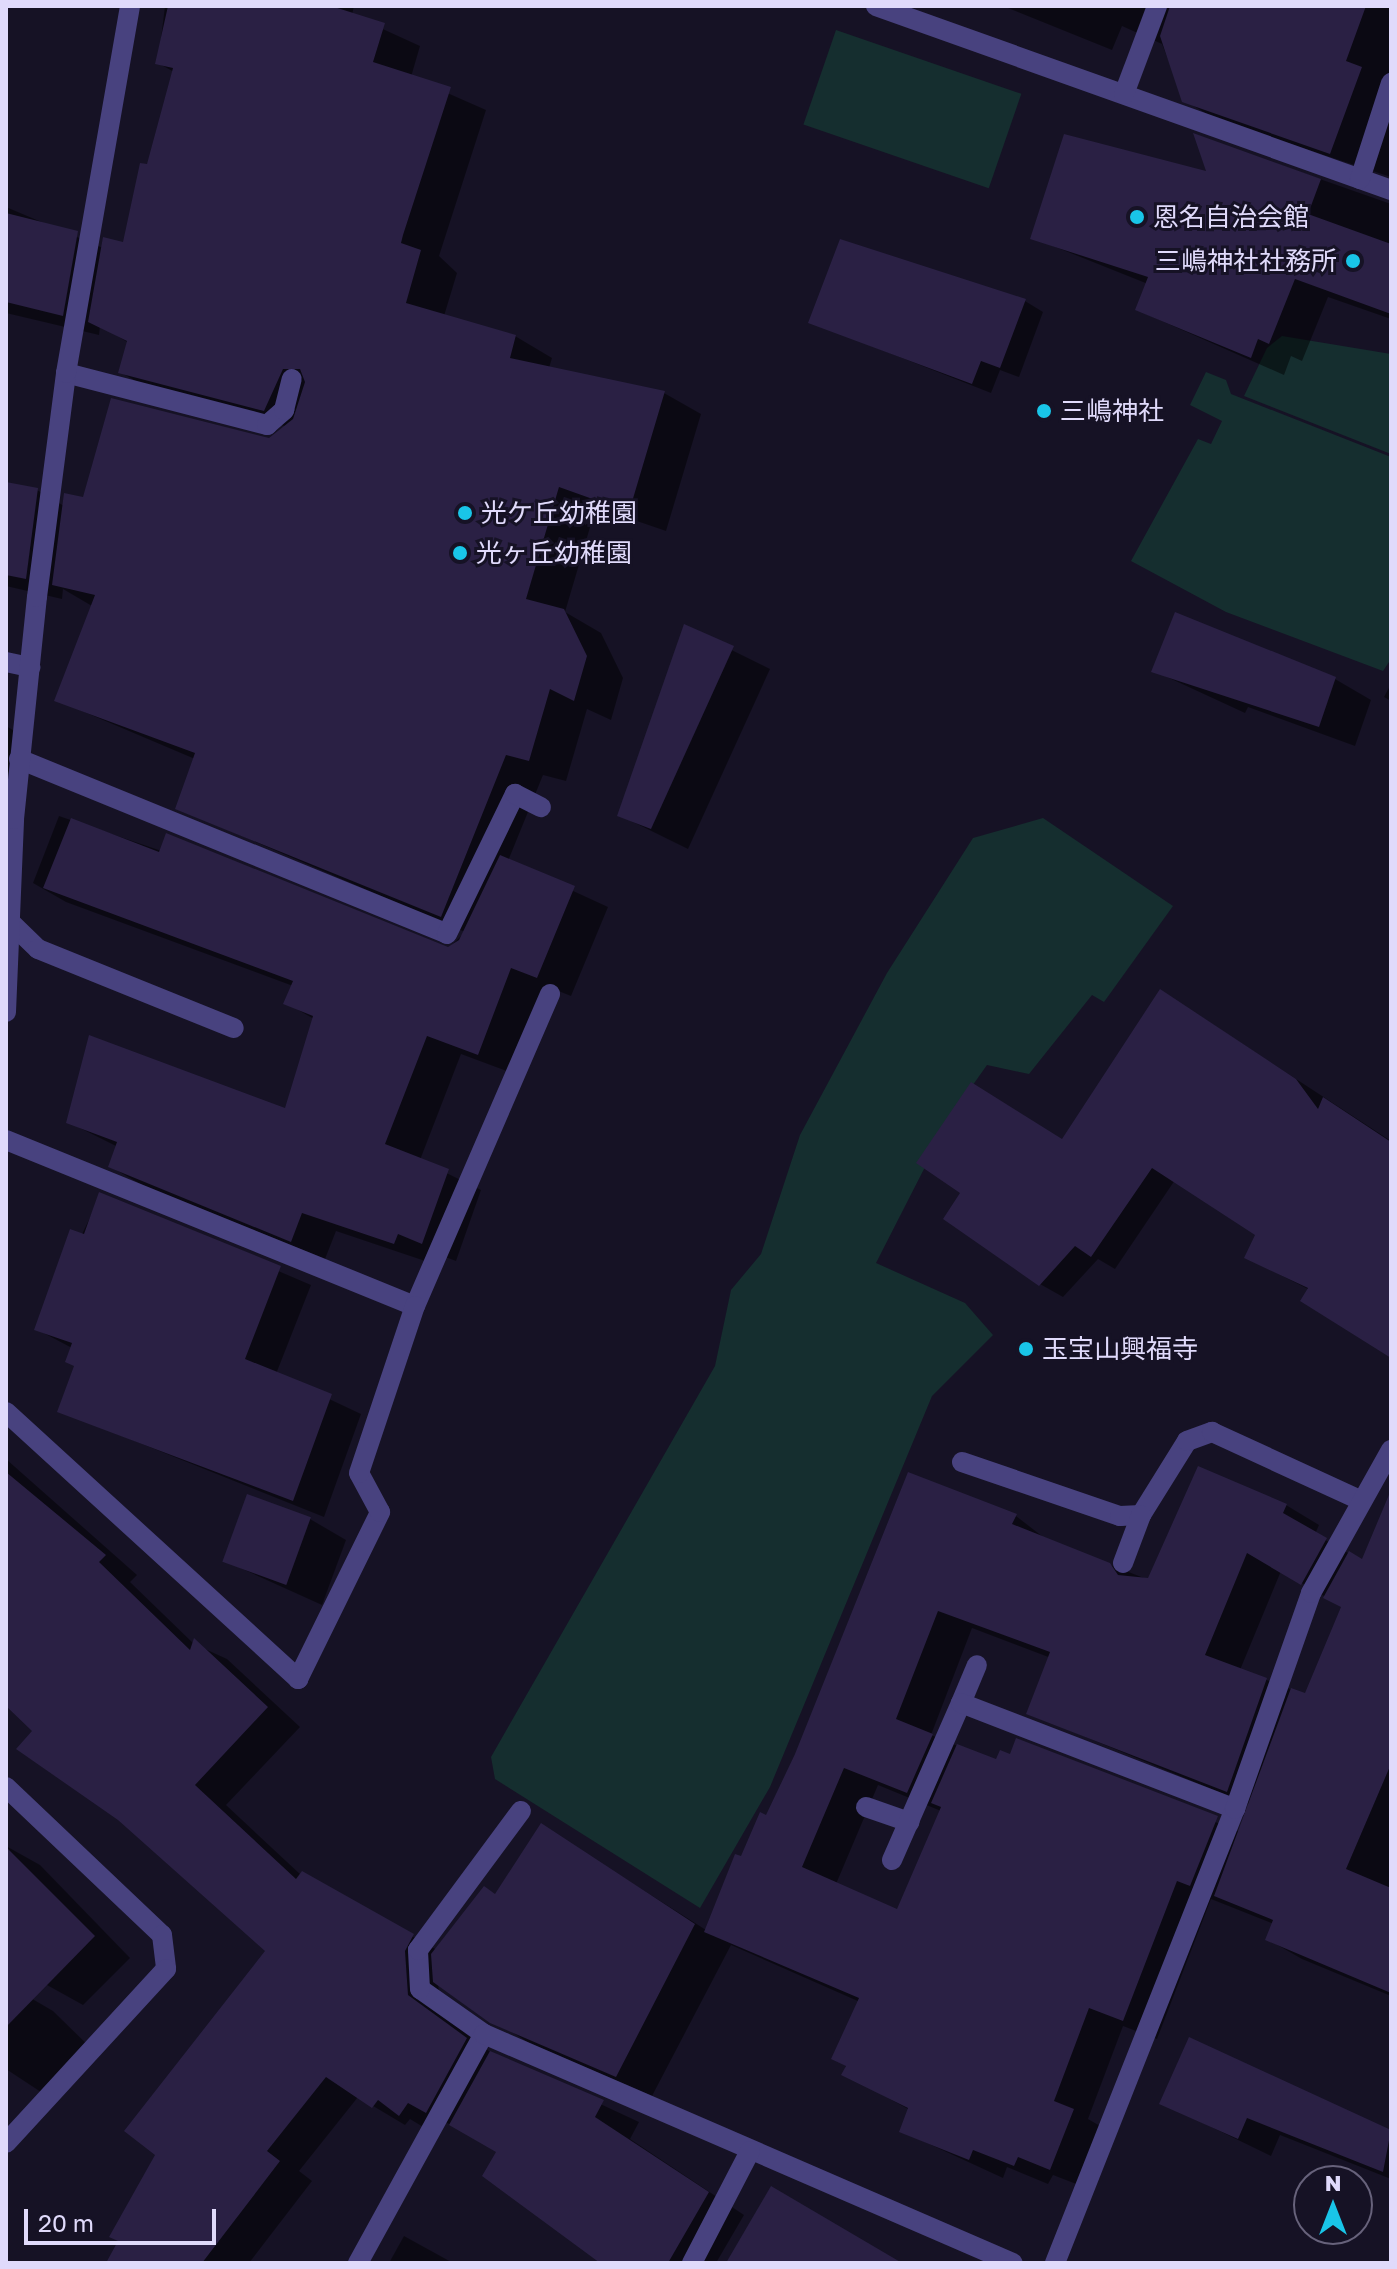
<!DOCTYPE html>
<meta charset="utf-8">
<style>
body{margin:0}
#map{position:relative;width:1397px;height:2269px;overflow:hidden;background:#161225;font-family:"Golos Text","Noto Sans JP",sans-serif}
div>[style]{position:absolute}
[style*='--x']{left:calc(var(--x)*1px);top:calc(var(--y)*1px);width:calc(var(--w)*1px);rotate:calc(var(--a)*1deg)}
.green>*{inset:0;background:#152e2f;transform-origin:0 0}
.shadow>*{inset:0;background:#0007}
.building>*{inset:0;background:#2a2044;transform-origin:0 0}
.minor>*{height:20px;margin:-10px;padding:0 10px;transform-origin:10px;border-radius:10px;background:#48427f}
.dots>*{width:22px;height:22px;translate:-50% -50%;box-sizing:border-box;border:4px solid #161225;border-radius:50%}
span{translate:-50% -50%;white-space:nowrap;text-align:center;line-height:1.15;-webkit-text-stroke:6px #161225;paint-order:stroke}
.poi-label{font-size:26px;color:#e0dafb}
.left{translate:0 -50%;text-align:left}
.right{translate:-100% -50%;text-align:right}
.frame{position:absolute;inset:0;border:8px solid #e0dafb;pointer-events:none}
.north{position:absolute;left:1293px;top:2165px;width:80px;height:80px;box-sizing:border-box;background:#161225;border:2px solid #67627b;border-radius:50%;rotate:0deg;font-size:22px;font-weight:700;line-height:32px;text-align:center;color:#e0dafb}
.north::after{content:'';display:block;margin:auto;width:28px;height:36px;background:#19c5e8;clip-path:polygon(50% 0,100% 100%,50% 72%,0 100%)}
.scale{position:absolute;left:24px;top:2209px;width:192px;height:36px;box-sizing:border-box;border:4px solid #e0dafb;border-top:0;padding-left:10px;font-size:24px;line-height:28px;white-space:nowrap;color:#e0dafb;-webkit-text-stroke:6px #161225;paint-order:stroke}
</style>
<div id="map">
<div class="green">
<i style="left:836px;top:30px;width:196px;height:100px;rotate:19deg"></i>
<i style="clip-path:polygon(1282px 336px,1391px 354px,1391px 454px,1244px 396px,1267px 348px)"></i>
<i style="clip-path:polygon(1206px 372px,1226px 380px,1231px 394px,1391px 457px,1391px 659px,1383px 671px,1226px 612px,1131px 561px,1198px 439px,1211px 444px,1222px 421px,1190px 405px)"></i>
<i style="clip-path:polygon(1043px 818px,1173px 906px,1104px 1002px,1092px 995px,1029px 1074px,987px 1065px,919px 1161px,925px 1167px,876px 1263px,965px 1303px,993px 1335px,932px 1396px,770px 1787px,700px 1908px,495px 1779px,491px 1757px,715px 1366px,731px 1290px,761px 1254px,800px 1135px,887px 973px,973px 838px)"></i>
</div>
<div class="shadow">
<i style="clip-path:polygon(165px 6px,354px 6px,352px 15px,420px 46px,411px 77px,486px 110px,439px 256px,457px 273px,444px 316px,515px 336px,552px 358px,549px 368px,664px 393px,701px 414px,666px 531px,596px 507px,565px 612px,601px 633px,623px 678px,611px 720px,587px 709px,566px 781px,543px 775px,508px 861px,608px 907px,571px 996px,546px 986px,512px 1073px,461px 1054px,420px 1160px,481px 1190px,456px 1261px,432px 1252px,428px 1262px,336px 1231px,325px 1259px,144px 1186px,111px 1167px,118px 1147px,68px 1122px,286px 1110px,314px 1019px,286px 1003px,293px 986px,66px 902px,33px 883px,59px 816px,448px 949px,465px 932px,177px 808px,195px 759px,56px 700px,92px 606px,63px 589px,62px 599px,6px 586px,6px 486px,37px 490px,64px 506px,270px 440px,285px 426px,157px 393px,120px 372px,129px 343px,100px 326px,99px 335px,6px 313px,6px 207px,103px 248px,125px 244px,174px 72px,158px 63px)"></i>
<i style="clip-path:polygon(1003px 6px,1391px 6px,1391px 177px,1217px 120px,1184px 100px,1162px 44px,1122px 26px,1112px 50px)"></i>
<i style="clip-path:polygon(1197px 136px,1391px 204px,1391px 319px,1328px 297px,1302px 361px,1291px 356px,1284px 375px,1137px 310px,1148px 284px,1033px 238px,1210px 174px)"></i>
<i style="clip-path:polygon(1025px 301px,1043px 312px,1019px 377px,1000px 370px,991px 393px,811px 322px)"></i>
<i style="clip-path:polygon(685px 627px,770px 669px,688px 849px,619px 815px)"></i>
<i style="clip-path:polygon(1154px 671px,1335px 679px,1371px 700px,1355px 746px,1248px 707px,1245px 713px)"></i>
<i style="clip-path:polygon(1391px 684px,1391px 701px,1384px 697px)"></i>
<i style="clip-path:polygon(6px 726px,18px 733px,6px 784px)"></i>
<i style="clip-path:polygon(1183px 1005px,1391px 1141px,1391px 1355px,1310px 1290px,1247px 1258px,1258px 1234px,1175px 1180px,1115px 1269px,1098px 1259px,1063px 1297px,1040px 1284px,1063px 1141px)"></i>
<i style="clip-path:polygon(101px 1195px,311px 1285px,276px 1374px,361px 1414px,324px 1517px,60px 1411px,76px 1366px,72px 1348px,36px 1329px)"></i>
<i style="clip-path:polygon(evenodd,6px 1459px,137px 1575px,130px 1582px,194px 1644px,227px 1659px,300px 1727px,226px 1805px,301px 1875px,437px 1950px,497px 1896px,542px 1826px,706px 1930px,767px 1818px,1016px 1516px,1047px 1540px,1149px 1580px,1286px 1505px,1319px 1525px,1315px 1534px,1374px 1568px,1391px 1559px,1391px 1996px,1302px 1959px,1267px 1939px,1274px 1924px,1211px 1899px,1157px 2039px,1123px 2026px,1088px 2119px,1107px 2130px,1084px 2187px,1053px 2175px,1048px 2184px,1007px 2167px,1003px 2178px,901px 2131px,910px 2110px,844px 2074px,860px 2002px,731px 1945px,652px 2096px,529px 2043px,438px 1983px,441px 2015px,493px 2054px,639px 2122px,630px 2139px,744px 2215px,716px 2263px,604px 2263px,498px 2152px,442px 2120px,433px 2133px,410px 2119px,405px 2125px,358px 2097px,299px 2171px,312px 2181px,249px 2263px,108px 2263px,268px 1951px,6px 1703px,6px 1459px,1281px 1571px,1343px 1607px,1306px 1695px,1240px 1670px,1281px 1571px,6px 1459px,972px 1628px,1051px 1658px,1028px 1713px,1250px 1805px,1240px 1832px,1017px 1741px,1011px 1756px,997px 1762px,931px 1735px,972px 1628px,6px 1459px,878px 1785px,941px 1811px,898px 1912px,836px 1884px,878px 1785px)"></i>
<i style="clip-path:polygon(310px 1519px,346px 1540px,322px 1605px,225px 1561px)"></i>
<i style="clip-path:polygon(6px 1846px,40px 1865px,130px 1958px,83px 2005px,47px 1985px,6px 1942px)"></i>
<i style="clip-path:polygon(17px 1990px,53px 2011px,98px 2055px,53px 2100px,6px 2069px,6px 2001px)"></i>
<i style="clip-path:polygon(1190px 2040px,1391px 2133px,1391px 2179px,1280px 2135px,1271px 2156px,1162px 2103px)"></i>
<i style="clip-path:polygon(404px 2236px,453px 2263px,389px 2263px)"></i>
</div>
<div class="building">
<i style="clip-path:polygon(168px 6px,331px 6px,385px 23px,373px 62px,451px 87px,403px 235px,401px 243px,421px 250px,406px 303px,516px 335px,510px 358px,665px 391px,629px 512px,559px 487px,526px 599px,564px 609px,587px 656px,574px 701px,550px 689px,529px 761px,506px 755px,441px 917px,175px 809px,195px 753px,54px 701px,95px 595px,52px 585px,64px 493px,83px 497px,111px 398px,269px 438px,293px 419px,305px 382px,300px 369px,283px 369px,264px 411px,118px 373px,127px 341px,88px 322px,103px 237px,123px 242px,140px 163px,147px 164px,173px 68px,155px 64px)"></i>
<i style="clip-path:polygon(1170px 6px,1366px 6px,1346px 61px,1362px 67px,1330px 154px,1182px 102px,1160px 36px)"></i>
<i style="clip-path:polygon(1193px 133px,1321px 179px,1308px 214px,1391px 244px,1391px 314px,1295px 279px,1269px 344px,1258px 339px,1251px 358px,1135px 310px,1148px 277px,1030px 239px,1064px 134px,1206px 171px)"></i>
<i style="clip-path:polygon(6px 213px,78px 231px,63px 316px,6px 302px)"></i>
<i style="clip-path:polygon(840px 239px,1026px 299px,1000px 368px,981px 361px,972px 384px,808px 323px)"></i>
<i style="clip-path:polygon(6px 482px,38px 488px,26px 579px,6px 575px)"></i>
<i style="clip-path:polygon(1175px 612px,1336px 677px,1319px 727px,1151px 672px)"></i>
<i style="clip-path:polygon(684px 624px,734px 646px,651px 829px,617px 816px)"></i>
<i style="clip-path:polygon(71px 818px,159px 852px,166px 833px,448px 947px,459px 940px,500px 855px,575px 886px,537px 978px,511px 968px,478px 1055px,427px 1036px,385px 1144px,449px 1169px,422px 1244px,398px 1234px,394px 1244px,302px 1213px,291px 1242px,108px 1167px,117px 1142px,66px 1123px,89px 1035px,285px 1108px,313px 1016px,283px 1004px,293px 981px,43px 888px)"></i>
<i style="clip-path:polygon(1160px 989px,1296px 1079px,1318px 1109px,1323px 1097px,1391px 1142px,1391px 1358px,1300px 1301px,1308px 1288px,1244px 1258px,1255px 1235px,1152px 1168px,1091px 1257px,1075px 1246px,1039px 1286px,943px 1219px,960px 1193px,916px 1163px,971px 1082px,1062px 1139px)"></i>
<i style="clip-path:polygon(99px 1192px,281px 1266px,245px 1359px,332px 1394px,293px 1501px,57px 1412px,74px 1366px,65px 1362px,72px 1343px,34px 1330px,70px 1229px,84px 1234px)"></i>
<i style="clip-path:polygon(1198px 1466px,1287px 1504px,1283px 1513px,1327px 1538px,1301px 1585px,1247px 1553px,1205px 1655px,1267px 1678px,1227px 1792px,1026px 1714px,1050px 1652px,938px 1611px,896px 1719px,933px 1734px,907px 1793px,844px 1768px,802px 1867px,897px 1909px,941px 1807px,931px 1803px,957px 1744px,996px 1759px,1000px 1750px,1010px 1754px,1016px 1738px,1218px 1816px,1190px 1886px,1177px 1881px,1123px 2021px,1089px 2008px,1054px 2101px,1074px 2109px,1050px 2170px,1018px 2157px,1014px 2166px,973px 2150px,969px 2160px,899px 2132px,908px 2108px,841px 2075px,846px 2066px,831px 2059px,859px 1998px,704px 1932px,735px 1854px,741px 1856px,760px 1812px,766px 1815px,795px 1754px,908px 1472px,1017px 1514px,1012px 1524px,1110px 1563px,1118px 1575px,1148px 1578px)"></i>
<i style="clip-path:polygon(6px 1472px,106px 1555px,99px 1562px,190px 1650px,194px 1638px,268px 1707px,195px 1785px,296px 1879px,302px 1871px,414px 1934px,405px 1951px,408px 1995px,467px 2038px,426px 2113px,408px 2103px,399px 2116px,378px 2100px,372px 2108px,326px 2077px,267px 2151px,280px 2161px,202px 2263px,106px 2263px,118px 2241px,109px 2237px,155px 2155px,124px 2131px,265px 1951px,118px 1820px,16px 1749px,32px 1731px,6px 1706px)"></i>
<i style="clip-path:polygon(1391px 1490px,1391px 1764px,1346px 1869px,1391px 1888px,1391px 1993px,1265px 1940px,1273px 1920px,1214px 1896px,1291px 1688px,1305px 1693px,1341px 1607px,1323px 1598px,1349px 1551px,1362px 1559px)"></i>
<i style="left:247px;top:1494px;width:68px;height:72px;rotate:20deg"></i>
<i style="clip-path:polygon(541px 1823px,695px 1924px,616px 2077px,490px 2023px,433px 1982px,431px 1954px,484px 1886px,495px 1894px)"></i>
<i style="clip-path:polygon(6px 1847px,95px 1936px,6px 2027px)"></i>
<i style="clip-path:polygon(1189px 2037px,1391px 2130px,1383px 2172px,1247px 2118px,1238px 2139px,1159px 2104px)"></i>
<i style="clip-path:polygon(490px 2051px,604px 2100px,595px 2117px,709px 2192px,668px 2263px,600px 2263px,482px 2176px,496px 2152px,449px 2125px)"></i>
<i style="clip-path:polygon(771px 2186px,902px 2263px,726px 2263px)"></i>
</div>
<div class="minor">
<i style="--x:876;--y:6;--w:547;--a:19.66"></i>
<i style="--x:1124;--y:94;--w:94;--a:-69.4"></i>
<i style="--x:1360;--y:179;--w:101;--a:-72.1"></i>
<i style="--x:66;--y:373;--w:208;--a:14.5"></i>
<i style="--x:267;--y:425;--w:23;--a:-41"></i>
<i style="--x:284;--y:410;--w:32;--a:-76"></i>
<i style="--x:6;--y:662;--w:25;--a:12"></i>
<i style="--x:19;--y:759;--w:462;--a:22.2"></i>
<i style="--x:447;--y:934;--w:156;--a:-64.1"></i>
<i style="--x:515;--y:794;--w:29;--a:27"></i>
<i style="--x:10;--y:922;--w:39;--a:44"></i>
<i style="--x:38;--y:949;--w:211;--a:22"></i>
<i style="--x:6;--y:1012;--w:193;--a:-87.6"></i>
<i style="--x:14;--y:819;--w:223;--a:-84.1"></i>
<i style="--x:37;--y:597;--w:226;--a:-82.6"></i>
<i style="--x:66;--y:373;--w:373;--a:-80.1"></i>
<i style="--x:6;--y:1140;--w:441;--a:22.1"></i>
<i style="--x:415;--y:1306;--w:340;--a:-66.6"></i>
<i style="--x:6;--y:1412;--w:396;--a:42.4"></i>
<i style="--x:298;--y:1679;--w:186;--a:-63.8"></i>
<i style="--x:380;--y:1512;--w:44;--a:-118.3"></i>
<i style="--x:359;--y:1473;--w:176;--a:-71.5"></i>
<i style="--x:962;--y:1462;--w:167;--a:18.9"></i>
<i style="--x:1120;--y:1516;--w:21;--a:-3"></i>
<i style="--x:1141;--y:1515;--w:87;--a:-58.1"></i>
<i style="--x:1187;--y:1441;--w:27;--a:-20"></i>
<i style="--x:1212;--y:1432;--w:161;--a:24.7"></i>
<i style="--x:1123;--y:1563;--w:51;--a:-69.4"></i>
<i style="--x:961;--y:1703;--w:41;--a:-67.2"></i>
<i style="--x:6;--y:1787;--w:215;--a:43.5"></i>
<i style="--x:162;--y:1935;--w:34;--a:83"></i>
<i style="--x:166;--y:1969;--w:236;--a:132.6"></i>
<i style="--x:866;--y:1807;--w:46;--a:19.2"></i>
<i style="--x:892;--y:1860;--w:171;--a:-66.3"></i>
<i style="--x:961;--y:1703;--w:294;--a:21.1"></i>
<i style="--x:484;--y:2034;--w:78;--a:-144.9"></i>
<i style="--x:420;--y:1989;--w:39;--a:-93"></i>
<i style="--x:418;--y:1950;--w:173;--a:-53.5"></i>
<i style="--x:358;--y:2263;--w:261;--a:-61.2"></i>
<i style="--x:484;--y:2034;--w:576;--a:23.41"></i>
<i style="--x:692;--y:2263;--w:126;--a:-62.6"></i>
<i style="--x:1055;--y:2263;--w:488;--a:-68.4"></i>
<i style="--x:1235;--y:1809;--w:229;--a:-70.6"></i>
<i style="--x:1311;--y:1593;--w:164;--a:-60.8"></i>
</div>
<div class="dots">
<i style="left:1137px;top:217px;background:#19c5e8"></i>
<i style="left:1353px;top:261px;background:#19c5e8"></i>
<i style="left:1044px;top:411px;background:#19c5e8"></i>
<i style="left:465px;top:513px;background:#19c5e8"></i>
<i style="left:460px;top:553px;background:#19c5e8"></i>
<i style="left:1026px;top:1349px;background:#19c5e8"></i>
</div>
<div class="poi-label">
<span class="left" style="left:1153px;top:217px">恩名自治会館</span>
<span class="right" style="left:1337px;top:261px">三嶋神社社務所</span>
<span class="left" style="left:1060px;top:411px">三嶋神社</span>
<span class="left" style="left:481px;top:513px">光ケ丘幼稚園</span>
<span class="left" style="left:476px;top:553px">光ヶ丘幼稚園</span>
<span class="left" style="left:1042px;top:1349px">玉宝山興福寺</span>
</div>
<div class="frame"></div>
<div class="north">N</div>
<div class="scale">20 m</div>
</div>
